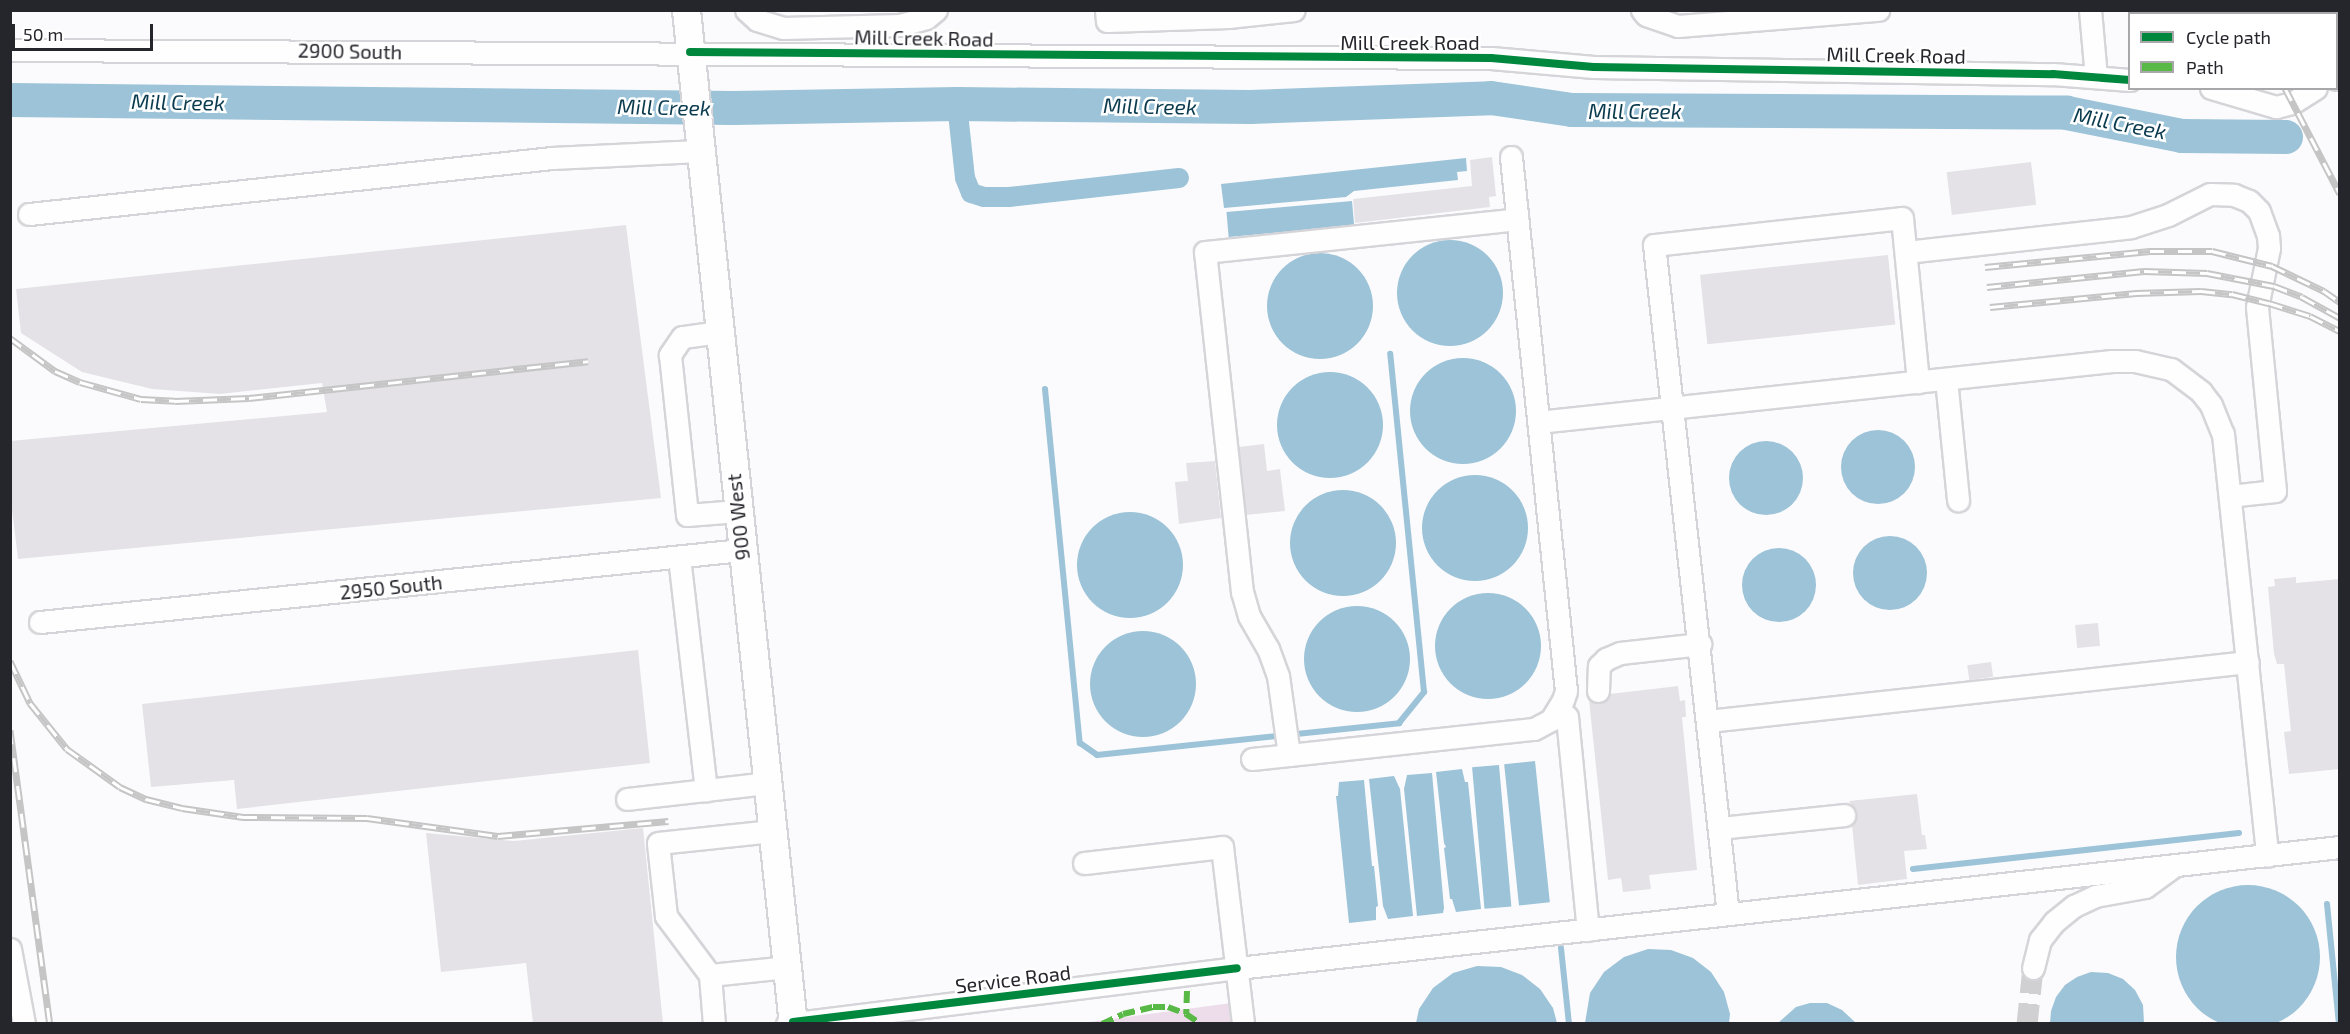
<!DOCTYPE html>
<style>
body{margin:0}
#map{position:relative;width:2350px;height:1034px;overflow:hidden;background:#fbfbfd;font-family:"Exo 2",sans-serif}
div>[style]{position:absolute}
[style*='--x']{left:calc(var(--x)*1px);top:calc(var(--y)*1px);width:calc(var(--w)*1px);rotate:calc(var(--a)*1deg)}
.green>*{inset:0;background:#edddea}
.water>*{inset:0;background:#9cc3d7;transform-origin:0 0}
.round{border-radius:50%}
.stream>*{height:6px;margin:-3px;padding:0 3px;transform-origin:3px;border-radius:3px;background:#9cc3d7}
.canal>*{height:20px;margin:-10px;padding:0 10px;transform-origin:10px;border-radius:10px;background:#9cc3d7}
.river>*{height:34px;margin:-17px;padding:0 17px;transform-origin:17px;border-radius:17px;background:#9cc3d7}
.building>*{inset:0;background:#e4e2e6;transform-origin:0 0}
.minor-tunnel>*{height:21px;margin-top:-10.5px;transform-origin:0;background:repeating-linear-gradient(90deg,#d0d0d3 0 21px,transparent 0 31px)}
.roads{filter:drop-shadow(2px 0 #d5d5d9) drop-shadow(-2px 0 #d5d5d9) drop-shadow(0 2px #d5d5d9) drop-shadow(0 -2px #d5d5d9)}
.minor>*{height:21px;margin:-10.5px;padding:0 10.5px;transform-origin:10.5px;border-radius:10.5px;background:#fefeff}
.major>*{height:27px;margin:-13.5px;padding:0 13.5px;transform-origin:13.5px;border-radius:13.5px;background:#fefeff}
.rail>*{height:7px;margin-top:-3.5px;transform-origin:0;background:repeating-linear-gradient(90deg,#fff 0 14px,#c5c5c6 0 28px);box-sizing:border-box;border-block:2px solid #c5c5c6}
.quiet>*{height:6px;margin-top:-3px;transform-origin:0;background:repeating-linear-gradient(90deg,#58b947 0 12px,transparent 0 18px)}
.cycleway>*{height:8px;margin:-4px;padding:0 4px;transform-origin:4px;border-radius:4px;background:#00873e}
span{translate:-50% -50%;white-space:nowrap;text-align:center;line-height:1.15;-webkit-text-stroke:5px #fff;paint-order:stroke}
.street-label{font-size:20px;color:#25252c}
.water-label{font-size:21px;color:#0b3b4f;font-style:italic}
.frame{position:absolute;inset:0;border:12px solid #25252c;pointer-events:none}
.legend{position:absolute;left:2128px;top:12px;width:210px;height:78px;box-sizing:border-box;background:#fff;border:2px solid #a8a8ab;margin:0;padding:8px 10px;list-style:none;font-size:18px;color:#25252c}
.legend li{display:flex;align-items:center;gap:12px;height:30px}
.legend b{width:30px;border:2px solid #a8a8ab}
.scale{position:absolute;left:12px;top:24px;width:141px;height:27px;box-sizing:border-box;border:3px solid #25252c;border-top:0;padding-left:8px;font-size:18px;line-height:21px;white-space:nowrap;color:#25252c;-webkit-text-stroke:4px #fff;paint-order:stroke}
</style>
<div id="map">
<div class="green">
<i style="clip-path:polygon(1239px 1002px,1241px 1024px,1074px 1024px)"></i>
</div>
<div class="water">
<i style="clip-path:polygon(1466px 158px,1467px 171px,1457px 172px,1458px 180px,1354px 191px,1346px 197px,1224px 208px,1221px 184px)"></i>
<i style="left:1352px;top:201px;width:25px;height:126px;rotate:85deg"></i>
<i class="round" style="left:1397px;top:240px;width:106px;height:106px"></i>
<i class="round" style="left:1267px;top:253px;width:106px;height:106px"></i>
<i class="round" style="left:1410px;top:358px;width:106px;height:106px"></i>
<i class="round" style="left:1277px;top:372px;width:106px;height:106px"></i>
<i class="round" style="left:1841px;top:430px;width:74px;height:74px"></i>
<i class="round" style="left:1729px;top:441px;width:74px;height:74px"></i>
<i class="round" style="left:1422px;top:475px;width:106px;height:106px"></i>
<i class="round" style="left:1290px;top:490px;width:106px;height:106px"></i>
<i class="round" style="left:1077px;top:512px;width:106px;height:106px"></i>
<i class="round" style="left:1853px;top:536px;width:74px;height:74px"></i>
<i class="round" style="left:1742px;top:548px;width:74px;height:74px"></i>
<i class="round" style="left:1435px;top:593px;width:106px;height:106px"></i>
<i class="round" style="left:1304px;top:606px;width:106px;height:106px"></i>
<i class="round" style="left:1090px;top:631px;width:106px;height:106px"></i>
<i style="left:1535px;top:761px;width:142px;height:31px;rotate:84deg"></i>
<i style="left:1499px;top:765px;width:142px;height:27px;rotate:85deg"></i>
<i style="clip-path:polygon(1462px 769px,1465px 782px,1468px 782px,1481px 909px,1456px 912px,1452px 899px,1450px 899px,1444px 848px,1446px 847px,1444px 843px,1436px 772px)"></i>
<i style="clip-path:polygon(1432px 773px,1444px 908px,1443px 913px,1417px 916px,1404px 789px,1407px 775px)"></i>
<i style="clip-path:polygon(1394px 776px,1400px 789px,1413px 916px,1388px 919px,1383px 906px,1369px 779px)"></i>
<i style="clip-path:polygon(1364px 780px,1372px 866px,1374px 866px,1378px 906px,1376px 907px,1376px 920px,1349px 923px,1336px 796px,1338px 796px,1339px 782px)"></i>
<i class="round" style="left:2176px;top:885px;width:144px;height:144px"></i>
<i style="clip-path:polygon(1648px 949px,1671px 950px,1693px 958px,1711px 972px,1724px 992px,1730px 1014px,1729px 1023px,1585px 1023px,1590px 993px,1604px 972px,1624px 957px)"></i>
<i style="clip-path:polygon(1477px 966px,1501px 967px,1522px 975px,1540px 989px,1553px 1008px,1557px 1023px,1416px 1023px,1419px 1009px,1433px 988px,1453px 973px)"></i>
<i style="clip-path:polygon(2091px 972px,2108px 973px,2123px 979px,2135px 990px,2143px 1005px,2144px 1023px,2050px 1023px,2051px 1011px,2056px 997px,2065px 985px,2077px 977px)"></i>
<i style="clip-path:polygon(1810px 1003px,1827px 1003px,1842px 1010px,1856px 1023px,1778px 1023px,1796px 1007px)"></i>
</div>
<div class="stream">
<i style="--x:1045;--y:389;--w:356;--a:84.4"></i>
<i style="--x:1080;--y:743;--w:21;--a:35"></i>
<i style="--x:1097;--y:755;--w:304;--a:-6"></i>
<i style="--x:1399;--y:723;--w:40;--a:-51"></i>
<i style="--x:1424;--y:692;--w:340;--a:-95.7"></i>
<i style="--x:1913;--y:869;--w:328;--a:-6.3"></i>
<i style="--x:2327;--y:904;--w:121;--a:84.3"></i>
<i style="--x:1561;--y:948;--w:76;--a:84"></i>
</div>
<div class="canal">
<i style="--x:957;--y:104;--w:74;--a:83.8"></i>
<i style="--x:965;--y:178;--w:16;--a:68"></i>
<i style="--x:971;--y:193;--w:14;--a:17"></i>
<i style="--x:984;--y:197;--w:25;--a:0"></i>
<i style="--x:1009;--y:197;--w:171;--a:-6.4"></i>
</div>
<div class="river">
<i style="--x:10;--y:100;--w:723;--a:0.63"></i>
<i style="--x:733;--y:108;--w:224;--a:-1"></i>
<i style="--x:957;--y:104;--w:293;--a:0.6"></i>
<i style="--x:1250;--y:107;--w:241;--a:-2.1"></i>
<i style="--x:1491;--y:98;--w:82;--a:8.4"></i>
<i style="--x:1572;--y:110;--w:495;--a:0.3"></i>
<i style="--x:2067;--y:113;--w:117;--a:11.3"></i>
<i style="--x:2182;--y:136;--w:104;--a:0.6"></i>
</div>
<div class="building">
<i style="clip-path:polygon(1492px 157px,1496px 196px,1489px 197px,1490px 207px,1355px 223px,1353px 199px,1472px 186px,1470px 160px)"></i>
<i style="left:2031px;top:162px;width:43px;height:85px;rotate:83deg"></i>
<i style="clip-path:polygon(626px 225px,661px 498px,18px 559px,10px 493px,10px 441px,327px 412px,322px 383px,220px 394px,152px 389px,82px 372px,21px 333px,16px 289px)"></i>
<i style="left:1888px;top:255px;width:70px;height:189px;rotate:84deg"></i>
<i style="clip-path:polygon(1264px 444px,1267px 471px,1280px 469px,1285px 511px,1246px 515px,1239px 447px)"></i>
<i style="clip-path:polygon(1215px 461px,1221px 518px,1179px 524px,1175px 482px,1188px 481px,1186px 463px)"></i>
<i style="clip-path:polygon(2296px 577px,2296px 583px,2340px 579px,2340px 769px,2289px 774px,2284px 732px,2291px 731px,2284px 664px,2277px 664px,2274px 654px,2268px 587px,2275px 586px,2274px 579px)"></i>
<i style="left:2098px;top:623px;width:23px;height:23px;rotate:85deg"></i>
<i style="clip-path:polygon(638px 650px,650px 763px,237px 809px,234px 780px,151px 787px,142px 704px)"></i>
<i style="left:1991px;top:662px;width:15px;height:24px;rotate:82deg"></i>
<i style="clip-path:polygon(1678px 686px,1680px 701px,1685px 700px,1686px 717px,1682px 717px,1697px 870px,1649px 875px,1651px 889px,1623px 892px,1621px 878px,1608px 880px,1589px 700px,1598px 704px,1604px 702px,1610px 694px)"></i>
<i style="clip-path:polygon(1917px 794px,1922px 835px,1925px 835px,1927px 849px,1904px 851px,1907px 879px,1858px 885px,1852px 825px,1857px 813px,1849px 801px)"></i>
<i style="clip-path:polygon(643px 828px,663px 1023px,533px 1023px,526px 963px,441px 972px,426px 833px,514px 841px)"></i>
</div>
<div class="minor-tunnel">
<i style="--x:2027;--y:1024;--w:56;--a:-83.9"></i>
</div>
<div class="roads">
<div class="minor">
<i style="--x:746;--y:10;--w:15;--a:42"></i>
<i style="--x:757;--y:20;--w:27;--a:17"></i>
<i style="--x:783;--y:28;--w:117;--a:-1.5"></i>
<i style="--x:900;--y:25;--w:27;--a:-15"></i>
<i style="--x:926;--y:18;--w:13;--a:-39"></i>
<i style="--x:1106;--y:10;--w:11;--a:85"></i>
<i style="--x:1107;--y:21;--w:122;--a:-1.9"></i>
<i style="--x:1229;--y:17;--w:65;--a:-6.1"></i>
<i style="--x:1642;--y:10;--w:6;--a:51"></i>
<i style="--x:1646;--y:15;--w:34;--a:19"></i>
<i style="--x:1678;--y:26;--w:201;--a:-4.6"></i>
<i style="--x:2090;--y:10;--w:67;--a:84.9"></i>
<i style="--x:2144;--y:10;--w:4;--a:76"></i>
<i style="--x:2193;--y:10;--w:4;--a:63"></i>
<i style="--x:10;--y:50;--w:1481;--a:0.31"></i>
<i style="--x:1491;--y:58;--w:103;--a:5"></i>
<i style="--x:1594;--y:67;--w:459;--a:0.9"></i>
<i style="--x:2053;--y:74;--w:77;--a:4.5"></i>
<i style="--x:2336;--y:79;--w:4;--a:0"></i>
<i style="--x:2211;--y:88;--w:68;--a:16.3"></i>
<i style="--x:2276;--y:107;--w:16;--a:-14"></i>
<i style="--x:2292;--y:103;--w:28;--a:-32"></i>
<i style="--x:29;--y:214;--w:526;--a:-6.11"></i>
<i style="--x:552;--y:158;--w:147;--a:-2.7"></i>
<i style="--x:1906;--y:252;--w:226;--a:-6.3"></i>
<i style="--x:2131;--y:227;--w:39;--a:-18"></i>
<i style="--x:2168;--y:215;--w:47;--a:-26.6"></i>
<i style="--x:2210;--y:194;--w:24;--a:2"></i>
<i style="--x:2234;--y:195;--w:16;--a:22"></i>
<i style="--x:2249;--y:201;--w:14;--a:45"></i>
<i style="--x:2259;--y:211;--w:27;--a:70"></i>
<i style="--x:2268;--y:236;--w:12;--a:85"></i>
<i style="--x:2269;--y:248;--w:60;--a:101.5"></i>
<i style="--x:2257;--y:307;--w:185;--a:84.4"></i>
<i style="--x:2275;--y:491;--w:45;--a:173.7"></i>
<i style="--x:719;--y:332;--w:37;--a:172"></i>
<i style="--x:682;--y:337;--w:22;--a:124"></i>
<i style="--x:670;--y:355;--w:161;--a:83.9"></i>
<i style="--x:687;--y:515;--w:51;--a:-4.5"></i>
<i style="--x:1946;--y:379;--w:122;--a:84.3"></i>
<i style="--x:1538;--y:422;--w:577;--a:-6.07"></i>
<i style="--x:2112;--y:361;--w:23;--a:0"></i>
<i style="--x:2135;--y:361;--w:37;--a:13"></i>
<i style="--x:2171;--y:369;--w:38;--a:37"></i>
<i style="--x:2201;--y:392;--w:16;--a:52"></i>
<i style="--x:2211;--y:405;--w:31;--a:68"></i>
<i style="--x:2223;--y:434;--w:424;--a:84"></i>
<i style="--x:679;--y:557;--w:235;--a:83.4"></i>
<i style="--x:40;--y:622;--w:706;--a:-5.86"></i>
<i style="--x:1598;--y:691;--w:25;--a:-88"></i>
<i style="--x:1599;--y:666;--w:10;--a:-45"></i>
<i style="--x:1606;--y:659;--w:15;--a:-23"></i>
<i style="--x:1620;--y:653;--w:81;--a:-6.4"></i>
<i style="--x:1559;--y:709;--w:11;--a:45"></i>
<i style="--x:1567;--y:717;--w:214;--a:84.4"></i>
<i style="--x:1708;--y:721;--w:543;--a:-6.24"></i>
<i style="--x:1289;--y:755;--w:246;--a:-6.1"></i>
<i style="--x:1534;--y:729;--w:19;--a:-28"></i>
<i style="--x:1551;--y:720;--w:23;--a:-59"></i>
<i style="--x:1563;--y:700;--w:9;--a:-72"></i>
<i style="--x:1566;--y:691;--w:537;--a:-95.88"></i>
<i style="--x:1252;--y:759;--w:37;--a:-6"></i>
<i style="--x:1289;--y:755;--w:80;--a:-97.9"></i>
<i style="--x:1278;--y:676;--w:29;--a:-110"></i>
<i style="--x:1268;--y:649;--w:38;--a:-120"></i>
<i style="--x:1249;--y:616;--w:25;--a:-106"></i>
<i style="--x:1242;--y:592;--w:342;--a:-96.2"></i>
<i style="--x:1205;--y:252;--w:314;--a:-6"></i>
<i style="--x:627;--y:799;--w:141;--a:-6.5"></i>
<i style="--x:1719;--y:828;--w:126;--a:-5.9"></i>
<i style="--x:1084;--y:863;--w:139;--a:-6.6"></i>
<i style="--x:1222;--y:847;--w:178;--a:83.2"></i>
<i style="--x:1728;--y:914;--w:673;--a:-96.31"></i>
<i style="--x:1654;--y:245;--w:249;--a:-6.2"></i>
<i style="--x:1902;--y:218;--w:165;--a:84.4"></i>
<i style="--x:10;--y:949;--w:76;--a:79.4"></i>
<i style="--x:2033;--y:968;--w:29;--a:-76"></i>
<i style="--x:2040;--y:940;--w:23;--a:-52"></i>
<i style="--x:2054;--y:922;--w:26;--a:-39"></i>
<i style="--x:2074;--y:906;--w:23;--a:-25"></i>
<i style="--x:2095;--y:896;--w:51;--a:-10.2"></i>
<i style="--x:2145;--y:887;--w:34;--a:-36"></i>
<i style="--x:710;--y:975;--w:74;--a:-126.7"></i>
<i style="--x:666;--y:916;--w:73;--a:-96.3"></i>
<i style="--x:658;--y:843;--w:115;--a:-6"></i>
<i style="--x:714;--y:1024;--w:49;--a:-94.7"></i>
<i style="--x:710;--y:975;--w:77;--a:-5.9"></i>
<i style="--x:787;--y:1024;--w:453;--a:-7.1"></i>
<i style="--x:1237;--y:968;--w:1110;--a:-6.26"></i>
</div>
<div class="major">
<i style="--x:686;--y:10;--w:1020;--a:83.98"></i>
</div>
</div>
<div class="rail">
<i style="--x:2234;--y:10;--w:5;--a:53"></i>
<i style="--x:2285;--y:88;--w:119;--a:62.6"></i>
<i style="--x:1985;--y:267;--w:166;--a:-5.5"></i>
<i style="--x:2150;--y:251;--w:62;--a:0"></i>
<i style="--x:2212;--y:251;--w:62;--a:14"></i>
<i style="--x:2272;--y:266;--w:58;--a:25.7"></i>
<i style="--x:2324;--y:291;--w:19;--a:35"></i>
<i style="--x:1987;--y:287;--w:158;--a:-5.8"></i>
<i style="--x:2144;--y:271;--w:63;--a:1.8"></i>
<i style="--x:2207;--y:273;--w:68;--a:11"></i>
<i style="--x:2274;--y:286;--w:30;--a:21"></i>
<i style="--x:2302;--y:297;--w:43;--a:28.9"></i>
<i style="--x:1990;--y:307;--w:147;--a:-5.5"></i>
<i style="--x:2136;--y:293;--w:65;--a:-1.8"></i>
<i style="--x:2201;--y:291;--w:31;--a:6"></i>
<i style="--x:2232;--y:294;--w:38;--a:14"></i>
<i style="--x:2269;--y:303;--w:43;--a:17.6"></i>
<i style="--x:2310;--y:316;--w:34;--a:27"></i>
<i style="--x:10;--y:338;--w:56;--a:36.3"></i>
<i style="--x:55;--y:371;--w:27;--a:24"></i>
<i style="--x:80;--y:382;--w:63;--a:15.6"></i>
<i style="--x:141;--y:399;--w:34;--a:3"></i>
<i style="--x:175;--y:401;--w:74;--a:-2.3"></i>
<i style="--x:249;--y:398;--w:341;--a:-6.2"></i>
<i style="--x:10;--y:661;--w:47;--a:64.5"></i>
<i style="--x:30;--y:703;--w:59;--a:51.2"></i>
<i style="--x:67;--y:749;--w:65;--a:35.6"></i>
<i style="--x:120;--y:787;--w:29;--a:25"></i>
<i style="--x:146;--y:799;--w:37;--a:14"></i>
<i style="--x:182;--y:808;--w:62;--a:8.4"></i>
<i style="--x:243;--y:817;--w:124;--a:0.5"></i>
<i style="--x:367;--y:818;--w:132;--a:7.8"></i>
<i style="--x:498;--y:836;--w:171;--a:-5"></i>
<i style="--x:10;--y:730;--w:297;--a:82.3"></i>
</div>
<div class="quiet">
<i style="--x:1187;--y:991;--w:23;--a:92"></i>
<i style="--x:1186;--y:1014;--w:18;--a:34"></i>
<i style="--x:1102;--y:1024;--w:23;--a:-25"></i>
<i style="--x:1123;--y:1014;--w:31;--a:-13"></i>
<i style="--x:1153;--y:1007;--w:15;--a:0"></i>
<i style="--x:1168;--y:1007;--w:19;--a:21"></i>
</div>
<div class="cycleway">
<i style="--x:690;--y:52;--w:801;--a:0.43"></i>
<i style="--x:1491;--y:58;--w:103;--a:5"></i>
<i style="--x:1594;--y:67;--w:459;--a:0.9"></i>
<i style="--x:2053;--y:74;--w:77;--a:4.5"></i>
<i style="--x:793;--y:1022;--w:447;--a:-6.9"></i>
</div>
<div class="street-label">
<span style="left:924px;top:38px;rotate:1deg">Mill Creek Road</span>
<span style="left:1410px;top:42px">Mill Creek Road</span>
<span style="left:350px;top:51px;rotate:1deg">2900 South</span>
<span style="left:1896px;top:55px;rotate:1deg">Mill Creek Road</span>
<span style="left:738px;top:517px;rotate:-96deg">900 West</span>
<span style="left:391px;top:587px;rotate:-6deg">2950 South</span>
<span style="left:1013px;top:979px;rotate:-7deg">Service Road</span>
</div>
<div class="water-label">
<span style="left:178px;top:102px;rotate:1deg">Mill Creek</span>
<span style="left:1150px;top:106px;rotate:1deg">Mill Creek</span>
<span style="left:664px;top:107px;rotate:1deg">Mill Creek</span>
<span style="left:1635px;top:111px">Mill Creek</span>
<span style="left:2120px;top:123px;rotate:11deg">Mill Creek</span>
</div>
<div class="frame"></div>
<ul class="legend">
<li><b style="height:8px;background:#00873e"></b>Cycle path</li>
<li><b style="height:8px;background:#58b947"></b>Path</li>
</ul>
<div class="scale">50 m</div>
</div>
